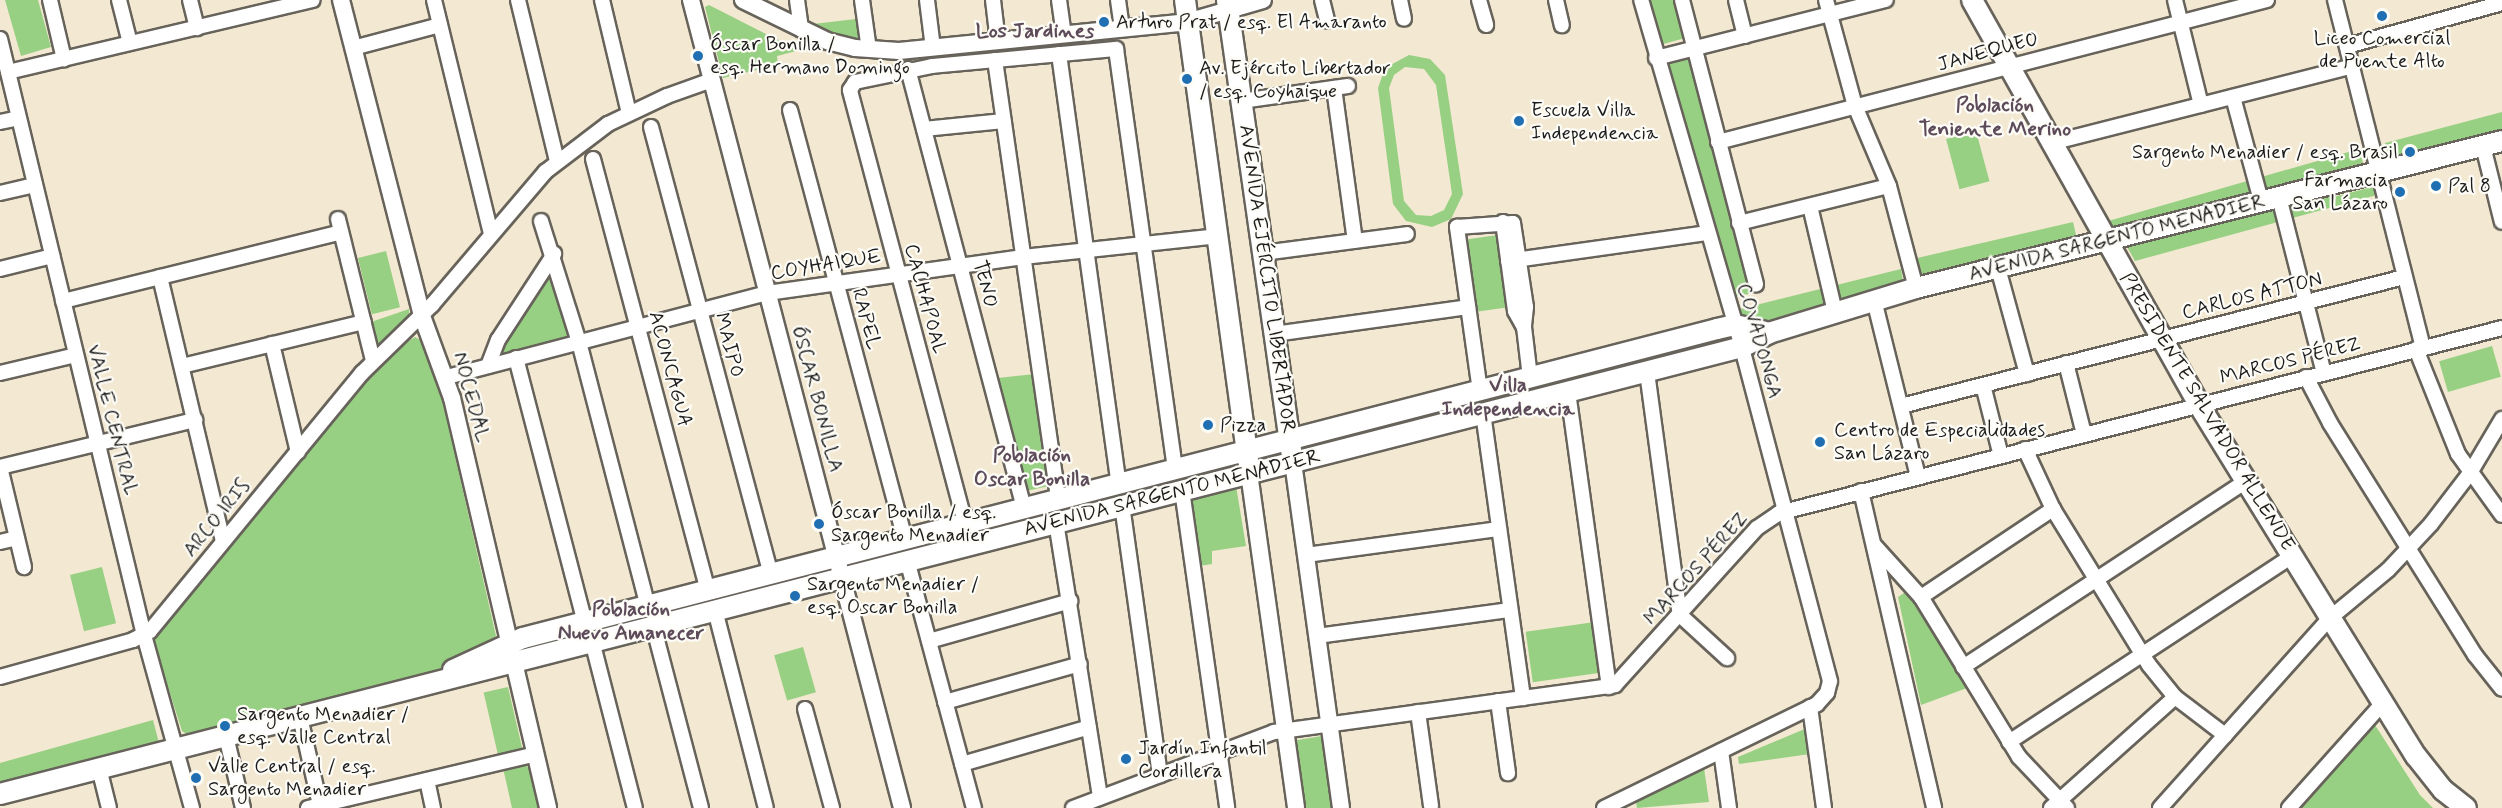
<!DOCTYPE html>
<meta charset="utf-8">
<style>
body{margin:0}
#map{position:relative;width:2502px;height:808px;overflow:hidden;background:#f3e8d1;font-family:Mynerve,sans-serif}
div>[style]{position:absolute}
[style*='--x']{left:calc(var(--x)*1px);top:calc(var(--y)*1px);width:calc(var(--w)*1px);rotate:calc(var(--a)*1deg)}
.green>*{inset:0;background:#97d083;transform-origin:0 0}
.roads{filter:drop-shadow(2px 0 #67635b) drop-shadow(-2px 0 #67635b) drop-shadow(0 2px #67635b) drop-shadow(0 -2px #67635b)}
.minor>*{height:14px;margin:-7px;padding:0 7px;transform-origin:7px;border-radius:7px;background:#fff}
.tertiary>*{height:16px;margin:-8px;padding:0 8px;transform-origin:8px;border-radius:8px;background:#fff}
.secondary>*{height:20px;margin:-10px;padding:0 10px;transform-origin:10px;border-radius:10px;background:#fff}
.dots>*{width:16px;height:16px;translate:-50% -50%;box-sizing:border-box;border:3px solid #fdfcf7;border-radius:50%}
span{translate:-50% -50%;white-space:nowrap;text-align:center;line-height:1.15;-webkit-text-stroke:4.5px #fdfcf7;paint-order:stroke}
.poi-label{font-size:20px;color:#1c1c1c}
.left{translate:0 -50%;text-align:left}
.right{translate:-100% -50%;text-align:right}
.street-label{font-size:20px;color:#1c1c1c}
.neighbourhood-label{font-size:21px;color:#5d4b5a;font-weight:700}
</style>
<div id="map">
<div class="green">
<i style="clip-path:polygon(5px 0,38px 0,51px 47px,21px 56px)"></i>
<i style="clip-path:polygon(1644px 0,1680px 0,1689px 37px,1656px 46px)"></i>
<i style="clip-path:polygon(709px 5px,766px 34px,800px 50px,777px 56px,778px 65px,723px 78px,705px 7px)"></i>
<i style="clip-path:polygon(856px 19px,859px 39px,838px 36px,813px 24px)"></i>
<i style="clip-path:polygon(evenodd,1409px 55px,1430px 59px,1445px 75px,1463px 194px,1451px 219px,1432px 227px,1406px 221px,1393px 204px,1378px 88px,1385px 68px,1409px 55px,1405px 67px,1424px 69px,1436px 85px,1452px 194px,1444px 210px,1431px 216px,1416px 215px,1404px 201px,1389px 88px,1394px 75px,1405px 67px)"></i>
<i style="clip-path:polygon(1693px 56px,1754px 293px,1723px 299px,1701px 235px,1659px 65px)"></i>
<i style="clip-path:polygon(2502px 112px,2502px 134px,2390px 161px,2385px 143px)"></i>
<i style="left:1976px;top:131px;width:52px;height:31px;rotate:75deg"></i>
<i style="left:2359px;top:149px;width:19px;height:259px;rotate:74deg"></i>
<i style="clip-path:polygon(2372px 187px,2377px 195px,2135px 261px,2126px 245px,2331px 192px,2333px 197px)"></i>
<i style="left:2073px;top:222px;width:17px;height:163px;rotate:77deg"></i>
<i style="left:1498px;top:235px;width:73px;height:34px;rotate:82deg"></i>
<i style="left:386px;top:251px;width:58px;height:29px;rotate:76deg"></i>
<i style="clip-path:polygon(553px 268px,573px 338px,494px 357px)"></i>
<i style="clip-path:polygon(1901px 269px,1904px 287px,1749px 326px,1741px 322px,1736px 310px)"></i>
<i style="clip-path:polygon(409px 309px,409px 321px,376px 347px,371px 322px)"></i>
<i style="clip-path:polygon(415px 337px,426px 343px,438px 381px,496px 636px,430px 678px,191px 737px,182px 731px,153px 640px,382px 359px)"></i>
<i style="left:2492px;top:346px;width:32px;height:55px;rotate:74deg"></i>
<i style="clip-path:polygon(1035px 374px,1049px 486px,1026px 491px,998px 378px)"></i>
<i style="clip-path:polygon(1236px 486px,1246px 546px,1212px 551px,1212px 564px,1199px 566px,1189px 495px)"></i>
<i style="left:102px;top:567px;width:58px;height:33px;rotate:76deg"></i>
<i style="clip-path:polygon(1907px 591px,1967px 688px,1921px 705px,1898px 597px)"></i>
<i style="left:1595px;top:622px;width:51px;height:70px;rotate:82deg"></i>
<i style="left:803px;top:647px;width:47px;height:30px;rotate:74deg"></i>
<i style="left:508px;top:687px;width:67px;height:25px;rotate:77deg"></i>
<i style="clip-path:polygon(153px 720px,160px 747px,0 787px,0 763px)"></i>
<i style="clip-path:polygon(2375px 725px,2420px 795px,2433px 808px,2302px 808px)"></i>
<i style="clip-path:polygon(1807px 728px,1810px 754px,1739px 764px,1738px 757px)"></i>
<i style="left:1322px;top:736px;width:73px;height:28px;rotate:81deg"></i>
<i style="clip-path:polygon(523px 762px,529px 769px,538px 808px,512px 808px,503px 768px)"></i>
<i style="clip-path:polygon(1704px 768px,1709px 802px,1637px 808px,1636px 802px)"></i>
</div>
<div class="roads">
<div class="minor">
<i style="--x:50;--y:0;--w:61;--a:76.7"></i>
<i style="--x:119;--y:0;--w:44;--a:75.7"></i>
<i style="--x:190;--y:0;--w:29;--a:76"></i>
<i style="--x:434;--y:0;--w:241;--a:76.3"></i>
<i style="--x:518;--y:0;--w:166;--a:76.4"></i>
<i style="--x:602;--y:0;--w:116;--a:76.6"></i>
<i style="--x:797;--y:0;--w:30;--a:82"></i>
<i style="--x:862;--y:0;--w:50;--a:82"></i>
<i style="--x:927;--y:0;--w:48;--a:82.9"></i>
<i style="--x:993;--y:0;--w:42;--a:83.2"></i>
<i style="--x:1059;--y:0;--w:35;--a:82"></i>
<i style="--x:1118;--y:0;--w:29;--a:82"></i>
<i style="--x:1322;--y:0;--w:21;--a:76"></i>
<i style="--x:1400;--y:0;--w:19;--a:78"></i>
<i style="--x:1479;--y:0;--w:26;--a:74"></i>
<i style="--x:1556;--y:0;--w:26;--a:77"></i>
<i style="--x:1682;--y:0;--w:294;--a:75.4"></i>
<i style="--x:1736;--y:0;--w:37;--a:76"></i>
<i style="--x:1826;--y:0;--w:110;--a:74.7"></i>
<i style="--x:1855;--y:106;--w:87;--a:67"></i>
<i style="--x:1889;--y:186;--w:106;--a:75.2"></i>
<i style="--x:2175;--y:0;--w:108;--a:76.1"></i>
<i style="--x:2335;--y:0;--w:359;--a:75.8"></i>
<i style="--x:0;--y:39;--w:613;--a:76.42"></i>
<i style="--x:144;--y:635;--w:180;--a:74.5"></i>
<i style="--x:2347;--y:46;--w:161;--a:-15.5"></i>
<i style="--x:353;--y:48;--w:90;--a:-14.8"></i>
<i style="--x:1059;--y:54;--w:434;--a:82.1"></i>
<i style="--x:1656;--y:58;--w:237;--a:-14.2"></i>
<i style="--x:995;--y:60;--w:443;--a:81.8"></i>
<i style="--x:908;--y:69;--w:454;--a:75.2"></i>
<i style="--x:8;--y:72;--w:313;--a:-13.3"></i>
<i style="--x:1334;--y:88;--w:154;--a:82.2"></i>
<i style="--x:2233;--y:97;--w:108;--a:74.9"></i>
<i style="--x:1241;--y:101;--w:108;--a:-8"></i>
<i style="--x:790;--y:110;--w:444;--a:75"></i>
<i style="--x:0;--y:122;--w:19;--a:-12"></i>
<i style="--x:651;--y:127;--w:463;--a:75"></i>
<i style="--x:924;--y:129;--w:80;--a:-5.7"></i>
<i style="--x:1718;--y:142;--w:567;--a:-14.5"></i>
<i style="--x:2051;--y:143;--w:311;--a:-14.3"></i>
<i style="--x:2483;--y:146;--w:78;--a:76"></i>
<i style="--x:593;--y:159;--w:446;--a:75.1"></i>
<i style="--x:0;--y:193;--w:36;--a:-13"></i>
<i style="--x:2279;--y:197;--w:182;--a:75.7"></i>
<i style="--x:1810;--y:206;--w:109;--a:76.7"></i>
<i style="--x:338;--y:219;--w:145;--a:76.1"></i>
<i style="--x:541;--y:221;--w:127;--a:72.6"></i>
<i style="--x:579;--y:342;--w:273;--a:75.4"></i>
<i style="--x:1503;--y:222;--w:90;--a:82.3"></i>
<i style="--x:1515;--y:311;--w:18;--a:61"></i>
<i style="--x:1739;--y:223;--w:154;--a:-13.9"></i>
<i style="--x:1263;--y:253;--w:145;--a:-7.5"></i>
<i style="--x:1508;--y:261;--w:202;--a:-8"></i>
<i style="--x:1998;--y:268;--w:110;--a:74.7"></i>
<i style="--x:0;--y:269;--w:54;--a:-14"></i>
<i style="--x:160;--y:277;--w:271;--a:76.6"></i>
<i style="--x:1874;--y:300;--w:182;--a:76"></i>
<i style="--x:63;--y:301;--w:286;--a:-13.9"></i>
<i style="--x:1274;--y:334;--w:196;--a:-7.9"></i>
<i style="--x:272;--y:344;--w:111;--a:76.5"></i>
<i style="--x:2416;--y:349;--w:113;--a:68.2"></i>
<i style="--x:2458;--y:454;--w:75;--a:54.2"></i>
<i style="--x:516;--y:358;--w:273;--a:75.4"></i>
<i style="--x:2066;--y:363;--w:73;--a:75.8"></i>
<i style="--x:182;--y:366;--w:187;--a:-13.6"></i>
<i style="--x:488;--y:366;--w:28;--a:-69"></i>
<i style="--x:498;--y:340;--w:103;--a:-56.9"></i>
<i style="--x:1647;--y:372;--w:245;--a:82.3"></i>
<i style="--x:1680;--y:615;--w:64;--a:42.5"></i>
<i style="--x:0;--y:373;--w:78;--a:-13.3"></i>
<i style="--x:447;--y:377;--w:331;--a:-14.7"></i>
<i style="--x:767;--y:293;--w:259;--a:-8"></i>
<i style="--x:1023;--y:257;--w:197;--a:-6.1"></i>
<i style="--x:2306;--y:377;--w:52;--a:62.4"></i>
<i style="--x:2330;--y:423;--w:274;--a:58"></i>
<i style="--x:2475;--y:655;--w:43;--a:51.5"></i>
<i style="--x:1983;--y:385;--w:73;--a:75.8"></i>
<i style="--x:1480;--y:391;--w:166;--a:-98"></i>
<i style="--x:1457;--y:227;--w:56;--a:-4.1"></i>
<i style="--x:1513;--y:223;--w:85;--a:81.2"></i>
<i style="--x:1526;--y:307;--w:20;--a:96"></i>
<i style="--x:1524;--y:327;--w:50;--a:83.2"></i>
<i style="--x:1568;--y:392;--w:298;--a:82.1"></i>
<i style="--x:1901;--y:406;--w:519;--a:-14.38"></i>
<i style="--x:1483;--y:413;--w:288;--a:82"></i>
<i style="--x:2025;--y:449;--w:66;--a:65"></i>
<i style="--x:2053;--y:509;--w:183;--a:58.4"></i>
<i style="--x:2149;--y:665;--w:41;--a:50.9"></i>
<i style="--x:2175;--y:697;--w:63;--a:37.2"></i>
<i style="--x:0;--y:467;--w:201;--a:-13.6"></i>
<i style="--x:0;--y:467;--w:103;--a:76.5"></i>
<i style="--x:1182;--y:490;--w:321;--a:81.9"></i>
<i style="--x:1861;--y:491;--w:325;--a:77"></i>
<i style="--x:1122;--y:505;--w:273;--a:82"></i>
<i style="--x:1056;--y:522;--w:279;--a:80.9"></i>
<i style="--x:965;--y:523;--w:448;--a:-104.9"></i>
<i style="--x:850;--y:90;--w:9;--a:-58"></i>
<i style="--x:855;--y:82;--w:79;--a:-11.7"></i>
<i style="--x:932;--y:66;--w:185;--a:-5.3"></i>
<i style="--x:1116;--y:49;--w:424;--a:82"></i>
<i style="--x:0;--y:542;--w:17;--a:-13"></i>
<i style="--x:1874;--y:545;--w:70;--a:47.9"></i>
<i style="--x:1921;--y:597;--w:188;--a:58.5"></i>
<i style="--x:2019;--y:757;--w:70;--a:46.7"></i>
<i style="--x:1306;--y:555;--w:195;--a:-7.7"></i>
<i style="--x:907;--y:560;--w:257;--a:74.9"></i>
<i style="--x:1921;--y:597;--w:159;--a:-33.7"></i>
<i style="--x:715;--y:610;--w:204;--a:75.6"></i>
<i style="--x:653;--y:625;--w:189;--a:75.3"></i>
<i style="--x:1317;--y:636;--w:195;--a:-7.7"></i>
<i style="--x:592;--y:641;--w:172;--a:75.6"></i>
<i style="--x:929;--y:641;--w:147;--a:-15.8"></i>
<i style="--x:1963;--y:667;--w:339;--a:-33.3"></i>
<i style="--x:0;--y:677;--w:138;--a:-15.5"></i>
<i style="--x:133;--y:640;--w:19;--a:-28"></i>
<i style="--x:150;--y:631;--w:334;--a:-50.6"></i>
<i style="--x:362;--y:373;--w:98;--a:-44.2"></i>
<i style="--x:432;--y:305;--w:175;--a:-49.6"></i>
<i style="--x:545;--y:172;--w:79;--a:-37.3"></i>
<i style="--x:608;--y:124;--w:65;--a:-25.4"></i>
<i style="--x:667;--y:96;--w:48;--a:-19.6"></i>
<i style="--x:1498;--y:701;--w:73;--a:82.1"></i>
<i style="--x:945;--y:702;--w:140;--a:-15.7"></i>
<i style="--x:1810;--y:707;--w:102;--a:82.1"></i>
<i style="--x:805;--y:709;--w:103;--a:74.7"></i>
<i style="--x:1418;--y:712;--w:95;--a:82.1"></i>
<i style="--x:300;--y:717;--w:90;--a:77.2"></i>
<i style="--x:226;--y:736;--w:74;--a:76.7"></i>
<i style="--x:2009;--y:742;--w:339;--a:-33.3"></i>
<i style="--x:1721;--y:751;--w:58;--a:82"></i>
<i style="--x:962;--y:764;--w:132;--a:-16.2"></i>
<i style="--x:99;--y:768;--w:41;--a:76"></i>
<i style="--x:427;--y:780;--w:29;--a:78"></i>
<i style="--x:308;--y:808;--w:234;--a:-13.3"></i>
<i style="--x:1073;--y:808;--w:215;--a:-20.7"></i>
<i style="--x:1274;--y:732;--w:344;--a:-7.8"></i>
<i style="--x:1615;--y:685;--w:212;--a:-47.9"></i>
<i style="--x:1757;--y:528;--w:27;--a:-34"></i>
<i style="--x:1779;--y:513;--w:746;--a:-14.35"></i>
<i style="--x:1604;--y:808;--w:237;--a:-26"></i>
<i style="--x:1817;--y:704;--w:15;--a:-48"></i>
<i style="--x:1827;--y:693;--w:12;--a:-76"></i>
<i style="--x:1830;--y:681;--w:345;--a:-104.8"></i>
<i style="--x:1742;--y:347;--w:361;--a:-106.2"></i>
<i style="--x:2051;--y:808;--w:166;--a:-41.8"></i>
<i style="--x:2160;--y:808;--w:255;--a:-48.2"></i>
<i style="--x:2330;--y:618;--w:75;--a:-39.6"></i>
<i style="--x:2388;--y:570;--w:63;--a:-46.9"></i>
<i style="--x:2431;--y:524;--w:64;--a:-52.6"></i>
<i style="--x:2470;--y:473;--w:63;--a:-59.3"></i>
<i style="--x:2289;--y:808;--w:141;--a:-48.2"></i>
</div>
<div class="tertiary">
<i style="--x:341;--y:0;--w:326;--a:75.6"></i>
<i style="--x:422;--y:316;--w:87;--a:69.9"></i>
<i style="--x:452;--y:398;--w:421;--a:76.8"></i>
<i style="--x:691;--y:0;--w:835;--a:75.36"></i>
<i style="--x:743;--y:0;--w:93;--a:26"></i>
<i style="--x:827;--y:41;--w:29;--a:14"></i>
<i style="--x:855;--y:48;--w:44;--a:3.9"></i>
<i style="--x:899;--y:51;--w:289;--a:-5.7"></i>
<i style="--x:1187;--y:22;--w:79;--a:-16.1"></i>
<i style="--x:1293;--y:462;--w:349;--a:82.1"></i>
<i style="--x:1249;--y:473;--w:338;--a:82"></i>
</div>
<div class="secondary">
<i style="--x:1185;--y:0;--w:466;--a:82.2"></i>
<i style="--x:1227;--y:0;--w:457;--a:81.9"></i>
<i style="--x:1972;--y:0;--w:464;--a:60.7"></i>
<i style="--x:2199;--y:405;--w:413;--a:58.3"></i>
<i style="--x:2416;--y:756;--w:43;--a:51.5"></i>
<i style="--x:2443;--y:790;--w:29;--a:38"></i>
<i style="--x:453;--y:670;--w:77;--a:-24.6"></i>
<i style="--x:523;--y:638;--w:1233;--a:-14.51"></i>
<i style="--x:1717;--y:329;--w:18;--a:-13"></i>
<i style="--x:1735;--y:325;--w:35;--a:13"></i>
<i style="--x:0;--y:794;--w:1798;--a:-14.39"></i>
<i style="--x:1742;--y:347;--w:30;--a:-27"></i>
<i style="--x:1769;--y:333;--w:154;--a:-17"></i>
<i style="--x:1916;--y:288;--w:604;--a:-14.08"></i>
</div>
</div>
<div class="dots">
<i style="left:2382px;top:16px;background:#1f6fb2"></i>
<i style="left:1104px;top:22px;background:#1f6fb2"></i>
<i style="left:698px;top:56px;background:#1f6fb2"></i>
<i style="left:1187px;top:79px;background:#1f6fb2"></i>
<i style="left:1519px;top:121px;background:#1f6fb2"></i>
<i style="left:2410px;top:152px;background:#1f6fb2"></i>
<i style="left:2436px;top:186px;background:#1f6fb2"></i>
<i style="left:2400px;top:192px;background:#1f6fb2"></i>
<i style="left:1208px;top:425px;background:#1f6fb2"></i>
<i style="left:1820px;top:442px;background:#1f6fb2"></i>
<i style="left:819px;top:524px;background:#1f6fb2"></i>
<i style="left:795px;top:596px;background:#1f6fb2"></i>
<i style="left:225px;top:726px;background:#1f6fb2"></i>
<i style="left:1126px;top:759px;background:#1f6fb2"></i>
<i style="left:196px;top:778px;background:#1f6fb2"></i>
</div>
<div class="poi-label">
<span class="left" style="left:1116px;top:22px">Arturo Prat / esq. El Amaranto</span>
<span style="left:2382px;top:50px">Liceo Comercial<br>de Puente Alto</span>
<span class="left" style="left:710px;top:56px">Óscar Bonilla /<br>esq. Hermano Domingo</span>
<span class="left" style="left:1199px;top:80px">Av. Ejército Libertador<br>/ esq. Coyhaique</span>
<span class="left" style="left:1531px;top:122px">Escuela Villa<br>Independencia</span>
<span class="right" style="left:2398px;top:152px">Sargento Menadier / esq. Brasil</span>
<span class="right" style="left:2388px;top:192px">Farmacia<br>San Lázaro</span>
<span class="left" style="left:2448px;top:186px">Pal 8</span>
<span class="left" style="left:1220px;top:425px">Pizza</span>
<span class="left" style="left:1834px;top:442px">Centro de Especialidades<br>San Lázaro</span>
<span class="left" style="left:831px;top:524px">Óscar Bonilla / esq.<br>Sargento Menadier</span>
<span class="left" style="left:807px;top:596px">Sargento Menadier /<br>esq. Oscar Bonilla</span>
<span class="left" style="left:237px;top:726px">Sargento Menadier /<br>esq. Valle Central</span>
<span class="left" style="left:1138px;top:760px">Jardín Infantil<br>Cordillera</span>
<span class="left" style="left:208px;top:778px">Valle Central / esq.<br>Sargento Menadier</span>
</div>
<div class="street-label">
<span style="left:1988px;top:52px;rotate:-15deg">JANEQUEO</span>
<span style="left:2117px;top:238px;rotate:-14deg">AVENIDA SARGENTO MENADIER</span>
<span style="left:826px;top:265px;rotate:-9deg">COYHAIQUE</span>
<span style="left:1267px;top:279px;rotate:82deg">AVENIDA EJÉRCITO LIBERTADOR</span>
<span style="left:985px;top:284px;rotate:75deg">TENO</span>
<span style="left:2252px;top:296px;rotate:-14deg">CARLOS ATTON</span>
<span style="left:925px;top:299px;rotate:75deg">CACHAPOAL</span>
<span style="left:866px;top:319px;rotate:75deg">RAPEL</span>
<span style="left:1759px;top:341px;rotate:74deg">COVADONGA</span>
<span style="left:729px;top:345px;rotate:75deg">MAIPO</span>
<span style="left:2290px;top:361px;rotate:-14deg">MARCOS PÉREZ</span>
<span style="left:670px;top:369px;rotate:75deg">ACONCAGUA</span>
<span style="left:471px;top:397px;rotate:74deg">NOCEDAL</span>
<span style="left:817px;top:399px;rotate:75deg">ÓSCAR BONILLA</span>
<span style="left:2207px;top:412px;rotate:59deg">PRESIDENTE SALVADOR ALLENDE</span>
<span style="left:112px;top:420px;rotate:76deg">VALLE CENTRAL</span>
<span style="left:1172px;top:493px;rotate:-14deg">AVENIDA SARGENTO MENADIER</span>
<span style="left:217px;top:518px;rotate:-51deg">ARCO IRIS</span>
<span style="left:1696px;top:569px;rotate:-48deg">MARCOS PÉREZ</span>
</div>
<div class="neighbourhood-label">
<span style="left:1035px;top:31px">Los Jardines</span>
<span style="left:1995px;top:117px">Población<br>Teniente Merino</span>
<span style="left:1508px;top:397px">Villa<br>Independencia</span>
<span style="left:1032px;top:467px">Población<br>Oscar Bonilla</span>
<span style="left:631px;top:621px">Población<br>Nuevo Amanecer</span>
</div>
</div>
